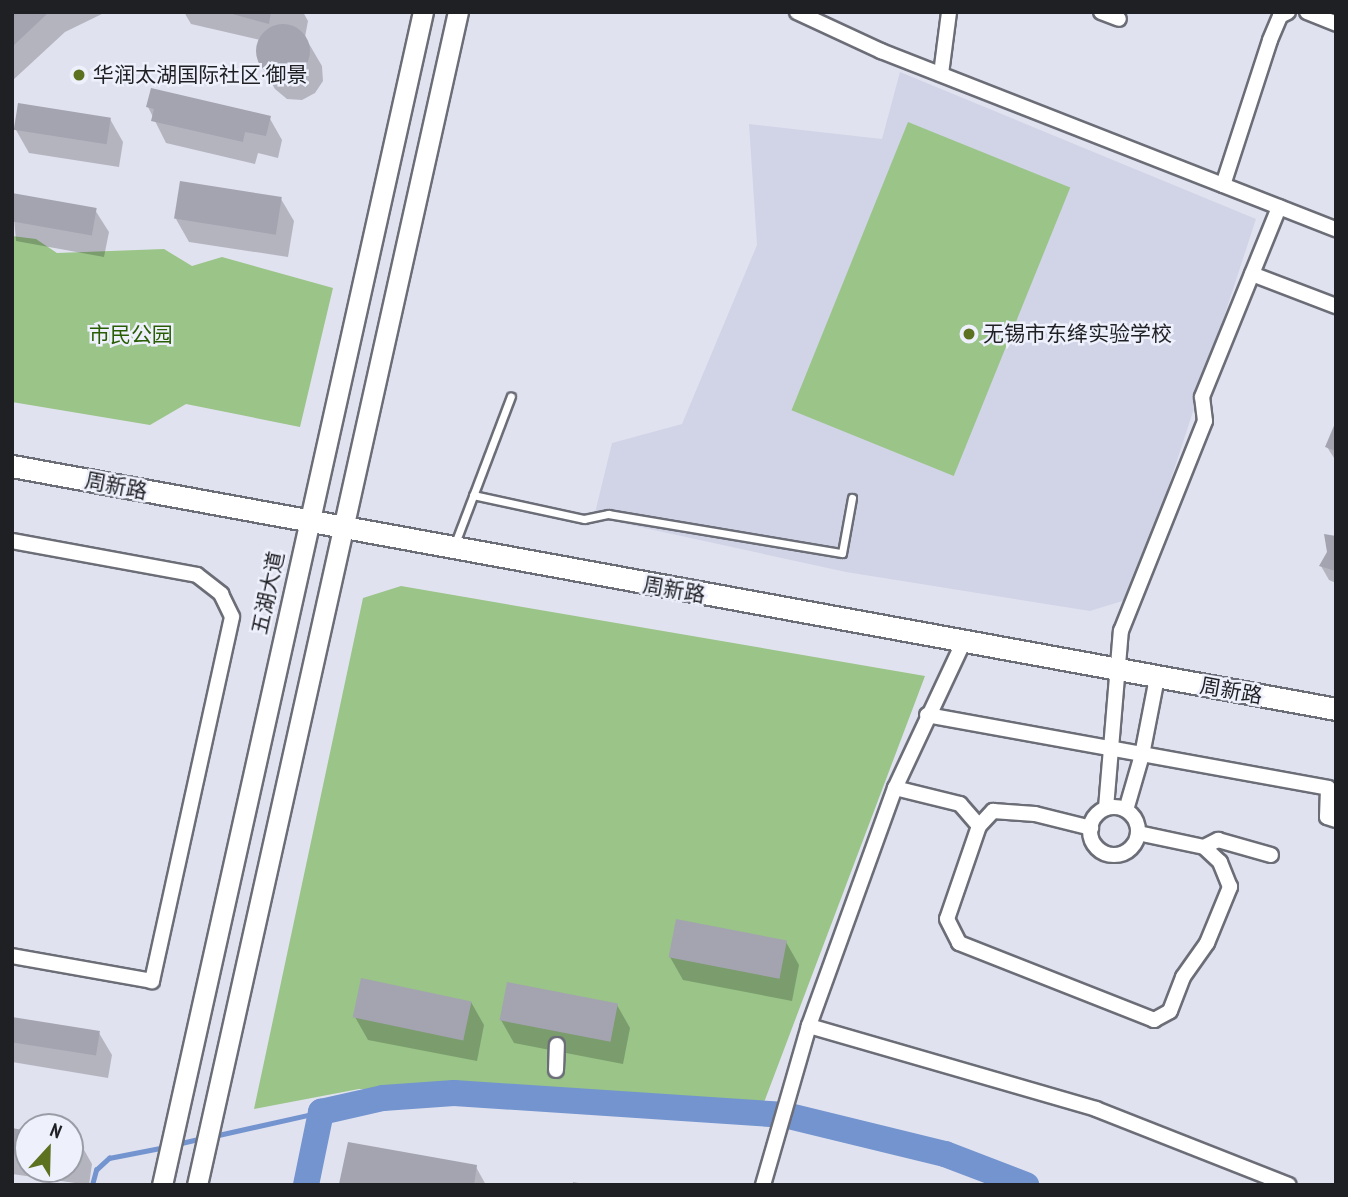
<!DOCTYPE html>
<meta charset="utf-8">
<style>
body{margin:0}
#map{position:relative;width:1348px;height:1197px;overflow:hidden;background:#e1e2ef;font-family:"PT Sans Narrow","Noto Sans SC",sans-serif}
div>[style]{position:absolute}
[style*='--x']{left:calc(var(--x)*1px);top:calc(var(--y)*1px);width:calc(var(--w)*1px);rotate:calc(var(--a)*1deg)}
.built>*{inset:0;background:#d1d4e7}
.green>*{inset:0;background:#9ac488;transform-origin:0 0}
.shadow>*{inset:0;background:#0003}
.stream>*{height:4.5px;margin:-2.25px;padding:0 2.25px;transform-origin:2.25px;border-radius:2.25px;background:#7394cf}
.river>*{height:26px;margin:-13px;padding:0 13px;transform-origin:13px;border-radius:13px;background:#7394cf}
.building>*{inset:0;background:#a3a4b0;transform-origin:0 0}
.round{border-radius:50%}
.roads{filter:drop-shadow(2px 0 #6b6d77) drop-shadow(-2px 0 #6b6d77) drop-shadow(0 2px #6b6d77) drop-shadow(0 -2px #6b6d77)}
.lane>*{height:7px;margin:-3.5px;padding:0 3.5px;transform-origin:3.5px;border-radius:3.5px;background:#fff}
.street>*{height:14px;margin:-7px;padding:0 7px;transform-origin:7px;border-radius:7px;background:#fff}
.street>.ring{margin:-7px;padding:0;box-sizing:content-box;background:none;border:14px solid #fff;border-radius:50%}
.secondary>*{height:19px;margin:-9.5px;padding:0 9.5px;transform-origin:9.5px;border-radius:9.5px;background:#fff}
.primary>*{height:21px;margin:-10.5px;padding:0 10.5px;transform-origin:10.5px;border-radius:10.5px;background:#fff}
.dots>*{width:19px;height:19px;translate:-50% -50%;box-sizing:border-box;border:4px solid #eef0fc;border-radius:50%}
span{translate:-50% -50%;white-space:nowrap;text-align:center;line-height:1.15;-webkit-text-stroke:5px #eef0fc;paint-order:stroke}
.poi-label{font-size:21px;color:#1f2024}
.left{translate:0 -50%;text-align:left}
.park-label{font-size:21px;color:#295d04}
.street-label{font-size:21px;color:#1f2024}
.frame{position:absolute;inset:0;border:14px solid #1f2024;pointer-events:none}
.north{position:absolute;left:14px;top:1113px;width:70px;height:70px;box-sizing:border-box;background:#eef0fc;border:2px solid #9b9da6;border-radius:50%;rotate:22deg;font-size:19px;font-weight:700;line-height:28px;text-align:center;color:#1f2024}
.north::after{content:'';display:block;margin:auto;width:24px;height:32px;background:#5d7221;clip-path:polygon(50% 0,100% 100%,50% 72%,0 100%)}
</style>
<div id="map">
<div class="built">
<i style="clip-path:polygon(900px 72px,1256px 219px,1132px 598px,1090px 611px,846px 572px,594px 517px,612px 443px,682px 424px,757px 245px,749px 124px,882px 139px)"></i>
</div>
<div class="green">
<i style="left:908px;top:122px;width:175px;height:311px;rotate:22deg"></i>
<i style="clip-path:polygon(12px 236px,36px 239px,57px 253px,164px 249px,192px 266px,222px 257px,333px 288px,300px 427px,186px 404px,150px 425px,12px 402px)"></i>
<i style="clip-path:polygon(401px 586px,925px 676px,760px 1113px,359px 1089px,254px 1109px,363px 598px)"></i>
</div>
<div class="shadow">
<i style="clip-path:polygon(12px 12px,106px 12px,65px 32px,12px 81px)"></i>
<i style="clip-path:polygon(evenodd,184px 12px,303px 12px,308px 21px,305px 37px,322px 66px,323px 81px,315px 93px,302px 100px,287px 99px,275px 89px,262px 66px,257px 52px,260px 40px,191px 24px,184px 12px,267px 70px,281px 81px,278px 84px,267px 75px,267px 70px)"></i>
<i style="clip-path:polygon(148px 107px,269px 117px,282px 140px,278px 158px,258px 153px,255px 164px,166px 143px)"></i>
<i style="clip-path:polygon(110px 119px,123px 142px,119px 167px,29px 153px,16px 130px)"></i>
<i style="clip-path:polygon(12px 195px,95px 210px,109px 232px,104px 257px,16px 241px)"></i>
<i style="clip-path:polygon(281px 199px,294px 221px,288px 257px,189px 242px,176px 219px)"></i>
<i style="clip-path:polygon(1336px 425px,1336px 461px,1327px 447px)"></i>
<i style="clip-path:polygon(1336px 538px,1336px 583px,1329px 580px,1321px 566px)"></i>
<i style="clip-path:polygon(786px 942px,799px 965px,792px 1001px,683px 980px,670px 957px)"></i>
<i style="clip-path:polygon(471px 1002px,484px 1025px,477px 1061px,368px 1040px,355px 1017px)"></i>
<i style="clip-path:polygon(617px 1005px,630px 1028px,623px 1064px,514px 1043px,501px 1020px)"></i>
<i style="clip-path:polygon(12px 1018px,99px 1033px,112px 1055px,108px 1078px,12px 1062px)"></i>
<i style="clip-path:polygon(12px 1130px,28px 1133px,28px 1169px,70px 1169px,70px 1140px,79px 1141px,92px 1164px,89px 1185px,12px 1174px)"></i>
<i style="clip-path:polygon(476px 1167px,486px 1185px,340px 1184px)"></i>
<i style="clip-path:polygon(573px 1182px,590px 1185px,573px 1185px)"></i>
</div>
<div class="stream">
<i style="--x:214;--y:1136;--w:110;--a:-12.6"></i>
<i style="--x:177;--y:1144;--w:26;--a:-13"></i>
<i style="--x:92;--y:1185;--w:16;--a:-75"></i>
<i style="--x:96;--y:1170;--w:18;--a:-43"></i>
<i style="--x:109;--y:1158;--w:57;--a:-11.1"></i>
</div>
<div class="river">
<i style="--x:306;--y:1185;--w:75;--a:-78.4"></i>
<i style="--x:321;--y:1112;--w:64;--a:-12.7"></i>
<i style="--x:383;--y:1098;--w:71;--a:-4"></i>
<i style="--x:454;--y:1093;--w:332;--a:3.8"></i>
<i style="--x:785;--y:1115;--w:165;--a:13.7"></i>
<i style="--x:945;--y:1154;--w:87;--a:20.9"></i>
</div>
<div class="building">
<i style="clip-path:polygon(12px 12px,49px 12px,12px 47px)"></i>
<i style="clip-path:polygon(225px 12px,271px 12px,269px 24px)"></i>
<i class="round" style="left:256px;top:24px;width:54px;height:54px"></i>
<i style="clip-path:polygon(151px 88px,271px 116px,266px 136px,245px 132px,243px 142px,151px 121px,154px 109px,146px 107px)"></i>
<i style="left:18px;top:103px;width:94px;height:27px;rotate:9deg"></i>
<i style="left:180px;top:181px;width:103px;height:38px;rotate:9deg"></i>
<i style="left:12px;top:193px;width:86px;height:28px;rotate:10deg"></i>
<i style="clip-path:polygon(1336px 421px,1336px 451px,1325px 447px)"></i>
<i style="clip-path:polygon(1324px 534px,1336px 536px,1336px 571px,1319px 566px,1327px 552px)"></i>
<i style="left:676px;top:919px;width:113px;height:39px;rotate:11deg"></i>
<i style="left:361px;top:978px;width:113px;height:40px;rotate:12deg"></i>
<i style="left:507px;top:982px;width:113px;height:39px;rotate:11deg"></i>
<i style="left:12px;top:1017px;width:89px;height:25px;rotate:9deg"></i>
<i style="clip-path:polygon(12px 1128px,28px 1131px,28px 1157px,12px 1154px)"></i>
<i style="clip-path:polygon(70px 1138px,80px 1140px,76px 1165px,70px 1164px)"></i>
<i style="clip-path:polygon(348px 1142px,477px 1165px,474px 1185px,339px 1184px)"></i>
</div>
<div class="roads">
<div class="lane">
<i style="--x:473;--y:495;--w:114;--a:12.2"></i>
<i style="--x:584;--y:519;--w:25;--a:-12"></i>
<i style="--x:608;--y:514;--w:237;--a:9.5"></i>
<i style="--x:842;--y:553;--w:56;--a:-79.7"></i>
<i style="--x:454;--y:546;--w:160;--a:-69.2"></i>
</div>
<div class="street">
<i style="--x:797;--y:12;--w:93;--a:24.9"></i>
<i style="--x:881;--y:51;--w:489;--a:21.4"></i>
<i style="--x:1101;--y:12;--w:19;--a:21"></i>
<i style="--x:1307;--y:12;--w:31;--a:22"></i>
<i style="--x:941;--y:74;--w:63;--a:-82.6"></i>
<i style="--x:1223;--y:185;--w:152;--a:-72"></i>
<i style="--x:1270;--y:40;--w:26;--a:-67"></i>
<i style="--x:1280;--y:16;--w:9;--a:-27"></i>
<i style="--x:1252;--y:274;--w:90;--a:20.9"></i>
<i style="--x:12;--y:541;--w:188;--a:10.4"></i>
<i style="--x:197;--y:575;--w:31;--a:38"></i>
<i style="--x:221;--y:594;--w:25;--a:64"></i>
<i style="--x:232;--y:617;--w:373;--a:102.4"></i>
<i style="--x:152;--y:981;--w:142;--a:-169.9"></i>
<i style="--x:963;--y:643;--w:160;--a:115.1"></i>
<i style="--x:895;--y:788;--w:253;--a:109.9"></i>
<i style="--x:809;--y:1026;--w:299;--a:16.1"></i>
<i style="--x:1096;--y:1109;--w:207;--a:21.5"></i>
<i style="--x:927;--y:715;--w:408;--a:10.3"></i>
<i style="--x:1328;--y:788;--w:29;--a:92"></i>
<i style="--x:1327;--y:817;--w:9;--a:18"></i>
<i style="--x:895;--y:788;--w:67;--a:13.8"></i>
<i style="--x:960;--y:804;--w:29;--a:49"></i>
<i style="--x:979;--y:826;--w:98;--a:109"></i>
<i style="--x:947;--y:919;--w:27;--a:63"></i>
<i style="--x:959;--y:943;--w:210;--a:21.5"></i>
<i style="--x:1154;--y:1020;--w:18;--a:-29"></i>
<i style="--x:1170;--y:1011;--w:36;--a:-69"></i>
<i style="--x:1183;--y:977;--w:42;--a:-54.8"></i>
<i style="--x:1207;--y:943;--w:61;--a:-67.7"></i>
<i style="--x:1230;--y:887;--w:27;--a:-112"></i>
<i style="--x:1220;--y:862;--w:22;--a:-137"></i>
<i style="--x:1204;--y:847;--w:67;--a:-168"></i>
<i class="ring" style="left:1090px;top:807px;width:34px;height:34px"></i>
<i style="--x:1106;--y:808;--w:178;--a:-85.2"></i>
<i style="--x:1121;--y:631;--w:226;--a:-68.2"></i>
<i style="--x:1205;--y:421;--w:24;--a:-97"></i>
<i style="--x:1202;--y:397;--w:205;--a:-67.9"></i>
<i style="--x:1126;--y:810;--w:57;--a:-73.8"></i>
<i style="--x:1142;--y:755;--w:78;--a:-79"></i>
<i style="--x:979;--y:826;--w:21;--a:-47"></i>
<i style="--x:993;--y:811;--w:42;--a:4.1"></i>
<i style="--x:1035;--y:814;--w:58;--a:14"></i>
<i style="--x:1204;--y:847;--w:16;--a:-27"></i>
<i style="--x:1218;--y:840;--w:55;--a:15.8"></i>
<i style="--x:556;--y:1070;--w:25;--a:-88"></i>
<i style="--x:763;--y:1185;--w:166;--a:-73.9"></i>
</div>
<div class="secondary">
<i style="--x:162;--y:1185;--w:1202;--a:-77.46"></i>
<i style="--x:197;--y:1185;--w:1202;--a:-77.46"></i>
</div>
<div class="primary">
<i style="--x:12;--y:466;--w:1346;--a:10.4"></i>
</div>
</div>
<div class="dots">
<i style="left:79px;top:75px;background:#5d7221"></i>
<i style="left:969px;top:334px;background:#5d7221"></i>
</div>
<div class="poi-label">
<span class="left" style="left:93px;top:75px">华润太湖国际社区·御景</span>
<span class="left" style="left:983px;top:334px">无锡市东绛实验学校</span>
</div>
<div class="park-label">
<span style="left:131px;top:335px">市民公园</span>
</div>
<div class="street-label">
<span style="left:116px;top:486px;rotate:11deg">周新路</span>
<span style="left:674px;top:590px;rotate:10deg">周新路</span>
<span style="left:268px;top:593px;rotate:-78deg">五湖大道</span>
<span style="left:1231px;top:691px;rotate:10deg">周新路</span>
</div>
<div class="frame"></div>
<div class="north">N</div>
</div>
